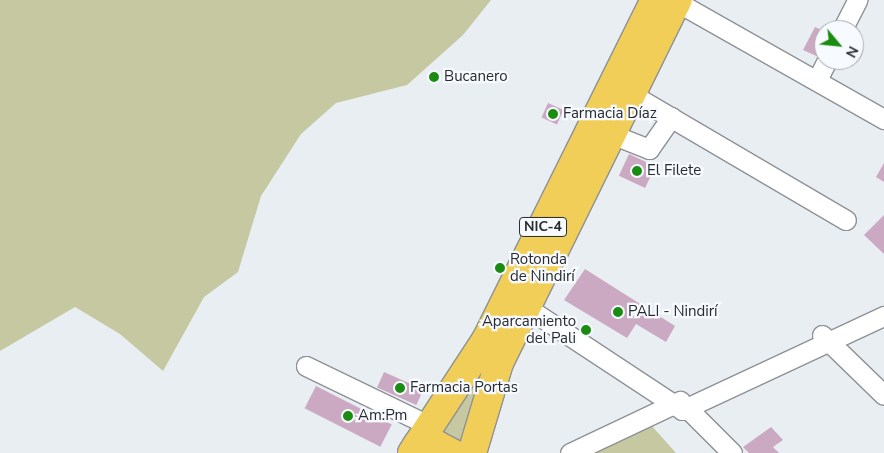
<!DOCTYPE html>
<meta charset="utf-8">
<style>
body{margin:0}
#map{position:relative;width:884px;height:453px;overflow:hidden;background:#e9eef3;font-family:"Nunito Sans",sans-serif}
div>[style]{position:absolute}
[style*='--x']{left:calc(var(--x)*1px);top:calc(var(--y)*1px);width:calc(var(--w)*1px);rotate:calc(var(--a)*1deg)}
.green>*{inset:0;background:#c5c8a0}
.building>*{inset:0;background:#cba9c3;transform-origin:0 0}
.roads{filter:drop-shadow(1px 0 #8d9196) drop-shadow(-1px 0 #8d9196) drop-shadow(0 1px #8d9196) drop-shadow(0 -1px #8d9196)}
.minor>*{height:19px;margin:-9.5px;padding:0 9.5px;transform-origin:9.5px;border-radius:9.5px;background:#fff}
.highway>*{height:28px;margin:-14px;padding:0 14px;transform-origin:14px;border-radius:14px;background:#f1ce57}
.dots>*{width:14px;height:14px;translate:-50% -50%;box-sizing:border-box;border:2px solid #f7fbff;border-radius:50%}
span{translate:-50% -50%;white-space:nowrap;text-align:center;line-height:1.15;-webkit-text-stroke:4.5px #f7fbff;paint-order:stroke}
.shield-label span{padding:1px 4px;background:#f7fbff;border:1px solid;border-radius:4px;-webkit-text-stroke-width:0}
.shield-label{font-size:14px;color:#282a2c;font-weight:700}
.poi-label{font-size:15px;color:#282a2c}
.left{translate:0 -50%;text-align:left}
.right{translate:-100% -50%;text-align:right}
.north{position:absolute;left:814px;top:20px;width:50px;height:50px;box-sizing:border-box;background:#f7fbff;border:1px solid #a4a7ab;border-radius:50%;rotate:118deg;font-size:14px;font-weight:700;line-height:20px;text-align:center;color:#282a2c}
.north::after{content:'';display:block;margin:auto;width:18px;height:22px;background:#1b8c12;clip-path:polygon(50% 0,100% 100%,50% 72%,0 100%)}
</style>
<div id="map">
<div class="green">
<i style="clip-path:polygon(0 0,491px 0,463px 35px,407px 85px,336px 103px,301px 134px,261px 196px,238px 272px,204px 297px,163px 371px,120px 334px,75px 307px,0 351px)"></i>
<i style="clip-path:polygon(490px 354px,464px 446px,448px 434px,435px 432px)"></i>
<i style="clip-path:polygon(651px 425px,676px 453px,595px 453px)"></i>
</div>
<div class="building">
<i style="clip-path:polygon(815px 27px,824px 31px,821px 58px,803px 50px)"></i>
<i style="left:548px;top:103px;width:17px;height:16px;rotate:24deg"></i>
<i style="left:629px;top:154px;width:29px;height:24px;rotate:25deg"></i>
<i style="clip-path:polygon(884px 163px,884px 182px,876px 177px)"></i>
<i style="clip-path:polygon(884px 215px,884px 254px,864px 235px)"></i>
<i style="clip-path:polygon(585px 269px,675px 326px,666px 342px,636px 324px,627px 338px,564px 300px)"></i>
<i style="left:384px;top:372px;width:43px;height:17px;rotate:24deg"></i>
<i style="left:316px;top:386px;width:85px;height:25px;rotate:27deg"></i>
<i style="clip-path:polygon(771px 427px,783px 440px,773px 447px,779px 453px,749px 453px,743px 447px)"></i>
</div>
<div class="roads">
<div class="minor">
<i style="--x:677;--y:2;--w:238;--a:29.5"></i>
<i style="--x:842;--y:30;--w:34;--a:-63"></i>
<i style="--x:817;--y:80;--w:22;--a:-63"></i>
<i style="--x:631;--y:94;--w:249;--a:30.4"></i>
<i style="--x:611;--y:134;--w:41;--a:21.5"></i>
<i style="--x:649;--y:149;--w:39;--a:-55"></i>
<i style="--x:526;--y:307;--w:187;--a:33.4"></i>
<i style="--x:682;--y:410;--w:223;--a:-25"></i>
<i style="--x:822;--y:335;--w:86;--a:44.1"></i>
<i style="--x:306;--y:366;--w:138;--a:25.8"></i>
<i style="--x:688;--y:409;--w:62;--a:45"></i>
<i style="--x:570;--y:453;--w:122;--a:-25.3"></i>
</div>
<div class="highway">
<i style="--x:417;--y:445;--w:20;--a:0"></i>
<i style="--x:437;--y:445;--w:17;--a:28"></i>
<i style="--x:412;--y:453;--w:135;--a:-56.8"></i>
<i style="--x:486;--y:340;--w:380;--a:-63.6"></i>
<i style="--x:472;--y:453;--w:94;--a:-73.3"></i>
<i style="--x:499;--y:363;--w:405;--a:-63.8"></i>
</div>
</div>
<div class="dots">
<i style="left:434px;top:77px;background:#1b8c12"></i>
<i style="left:553px;top:114px;background:#1b8c12"></i>
<i style="left:637px;top:171px;background:#1b8c12"></i>
<i style="left:500px;top:268px;background:#1b8c12"></i>
<i style="left:618px;top:312px;background:#1b8c12"></i>
<i style="left:586px;top:330px;background:#1b8c12"></i>
<i style="left:400px;top:388px;background:#1b8c12"></i>
<i style="left:348px;top:416px;background:#1b8c12"></i>
</div>
<div class="shield-label">
<span style="left:543px;top:227px">NIC-4</span>
</div>
<div class="poi-label">
<span class="left" style="left:444px;top:77px">Bucanero</span>
<span class="left" style="left:563px;top:114px">Farmacia Díaz</span>
<span class="left" style="left:647px;top:171px">El Filete</span>
<span class="left" style="left:510px;top:268px">Rotonda<br>de Nindirí</span>
<span class="left" style="left:628px;top:312px">PALI - Nindirí</span>
<span class="right" style="left:576px;top:330px">Aparcamiento<br>del Pali</span>
<span class="left" style="left:410px;top:388px">Farmacia Portas</span>
<span class="left" style="left:358px;top:416px">Am:Pm</span>
</div>
<div class="north">N</div>
</div>
